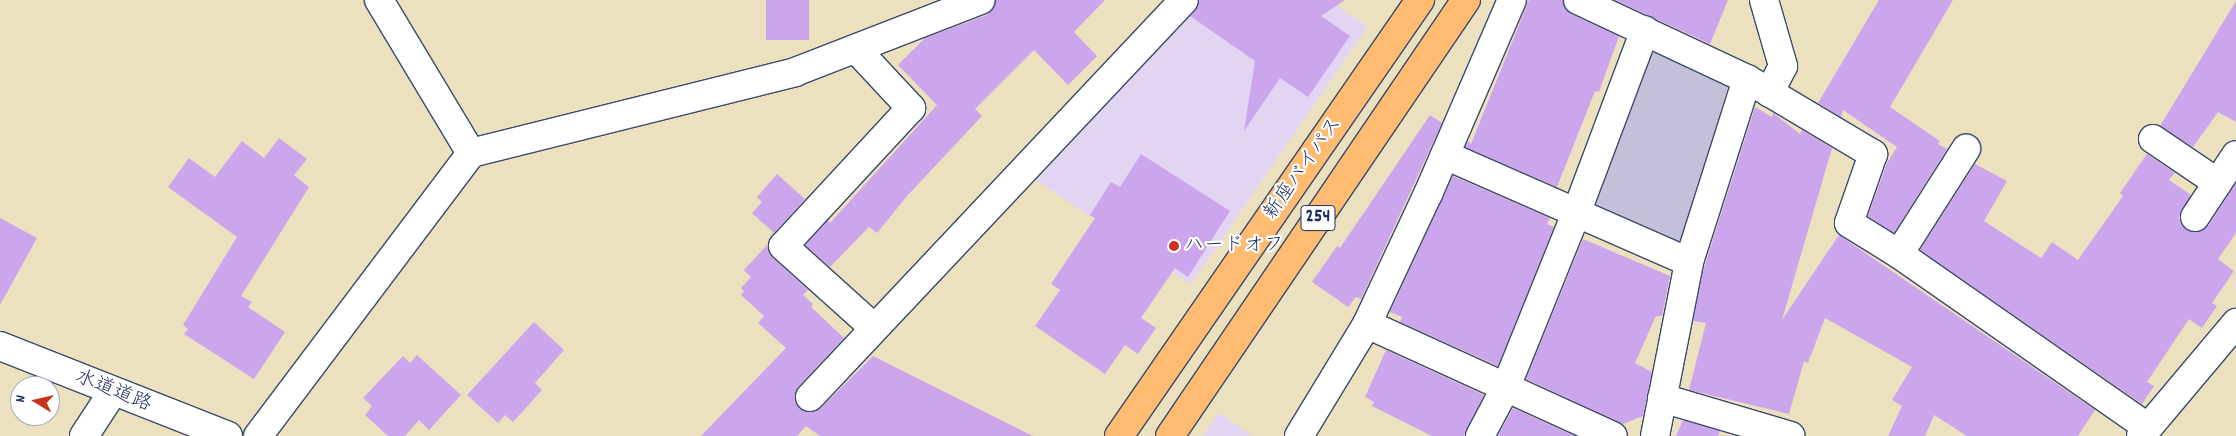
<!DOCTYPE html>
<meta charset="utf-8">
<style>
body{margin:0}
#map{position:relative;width:2236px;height:436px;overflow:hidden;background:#ebe1bf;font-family:Dekko,"Klee One",sans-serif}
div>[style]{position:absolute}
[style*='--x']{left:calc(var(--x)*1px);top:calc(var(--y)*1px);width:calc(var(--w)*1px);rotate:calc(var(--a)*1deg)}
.built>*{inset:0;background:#e2d4f3}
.industrial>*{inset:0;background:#c5c0da}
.building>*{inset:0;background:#cca6ed;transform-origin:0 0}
.roads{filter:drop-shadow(1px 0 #3a4a6d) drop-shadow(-1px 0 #3a4a6d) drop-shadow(0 1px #3a4a6d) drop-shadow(0 -1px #3a4a6d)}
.minor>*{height:28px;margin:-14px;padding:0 14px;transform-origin:14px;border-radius:14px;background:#fff}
.highway>*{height:28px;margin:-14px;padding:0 14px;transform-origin:14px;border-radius:14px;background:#febb71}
.dots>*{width:14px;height:14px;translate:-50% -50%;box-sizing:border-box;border:2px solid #fff;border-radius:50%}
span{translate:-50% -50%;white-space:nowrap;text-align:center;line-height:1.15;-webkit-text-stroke:4.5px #fff;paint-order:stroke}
.shield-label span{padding:1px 4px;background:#fff;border:1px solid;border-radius:4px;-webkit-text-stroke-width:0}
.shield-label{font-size:19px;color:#1b2f5e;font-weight:700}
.street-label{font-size:20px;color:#1b2f5e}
.poi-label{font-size:20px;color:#1b2f5e}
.left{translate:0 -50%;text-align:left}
.north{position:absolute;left:10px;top:376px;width:50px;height:50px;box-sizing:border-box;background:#fff;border:1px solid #a4acbf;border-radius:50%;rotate:279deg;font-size:14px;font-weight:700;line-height:20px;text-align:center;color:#1b2f5e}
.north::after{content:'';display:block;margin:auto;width:18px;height:22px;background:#c8321e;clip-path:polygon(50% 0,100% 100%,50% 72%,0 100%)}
</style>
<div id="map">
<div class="built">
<i style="clip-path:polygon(1205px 0,1335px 0,1342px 10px,1368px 26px,1191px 284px,1036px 180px)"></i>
<i style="clip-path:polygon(1219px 413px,1252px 436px,1203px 436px)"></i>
</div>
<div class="industrial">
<i style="clip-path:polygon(1652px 48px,1729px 84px,1680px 246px,1591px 204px)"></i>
</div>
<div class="building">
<i style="left:766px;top:0;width:43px;height:40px"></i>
<i style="clip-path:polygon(996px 0,1105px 0,1074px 32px,1097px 56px,1068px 85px,1034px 50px,975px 109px,982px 116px,907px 196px,877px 233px,869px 227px,830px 267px,805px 245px,828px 220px,830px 223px,937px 105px,898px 65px,925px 38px,987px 15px,993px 9px)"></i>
<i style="clip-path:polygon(1199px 0,1345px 0,1321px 16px,1350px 36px,1308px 97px,1280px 78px,1244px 131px,1255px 61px,1190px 16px)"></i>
<i style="clip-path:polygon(1529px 0,1563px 0,1571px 14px,1619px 36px,1599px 92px,1595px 91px,1557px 187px,1465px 147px,1468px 141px,1471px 144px)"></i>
<i style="clip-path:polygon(1615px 0,1728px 0,1710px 44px)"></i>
<i style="clip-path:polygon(1879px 0,1953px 0,1890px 107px,1940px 141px,1938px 144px,1947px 149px,1894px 233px,1868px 216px,1887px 163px,1897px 147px,1843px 110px,1841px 117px,1818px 103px)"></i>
<i style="clip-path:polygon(2236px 1px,2236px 122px,2218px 112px,2193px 147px,2160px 126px)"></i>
<i style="clip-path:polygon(1755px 107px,1772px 117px,1773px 113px,1800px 134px,1802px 130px,1832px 148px,1782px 320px,1839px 235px,2095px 410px,2078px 436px,1967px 436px,1934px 415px,1925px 436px,1888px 436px,1902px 406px,1892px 400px,1912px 367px,1825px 318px,1808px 363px,1804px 361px,1789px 414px,1689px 390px,1706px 323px,1693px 321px,1703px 271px)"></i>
<i style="clip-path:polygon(1430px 115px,1442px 123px,1361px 299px,1356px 297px,1348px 307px,1312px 282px,1337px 246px,1340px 248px)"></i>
<i style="clip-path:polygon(279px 138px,307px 159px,294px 175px,309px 187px,241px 296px,252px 302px,248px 307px,285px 332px,254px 379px,184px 334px,188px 329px,183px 325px,237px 237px,168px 187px,189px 158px,215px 177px,242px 141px,264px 158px)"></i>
<i style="clip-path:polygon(1141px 154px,1230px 211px,1188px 277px,1175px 268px,1141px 318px,1156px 328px,1138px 354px,1125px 345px,1105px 374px,1035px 326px,1060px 290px,1051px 284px,1095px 218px,1090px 215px,1111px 182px,1120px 187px)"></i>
<i style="clip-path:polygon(2147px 154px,2175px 173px,2169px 180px,2191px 195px,2179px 217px,2181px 224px,2194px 232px,2208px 226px,2236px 183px,2236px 233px,2218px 259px,2234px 271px,2212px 303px,2217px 306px,2202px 328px,2189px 319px,2147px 382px,2154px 386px,2142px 404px,1920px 250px,1975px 164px,2007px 181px,1984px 221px,2041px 258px,2052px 242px,2078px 260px,2123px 196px,2120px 193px)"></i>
<i style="clip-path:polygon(777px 174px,805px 199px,774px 233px,752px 213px,762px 202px,757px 197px)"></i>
<i style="clip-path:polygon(1453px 176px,1550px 218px,1547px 224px,1554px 227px,1498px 366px,1400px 322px,1402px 317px,1390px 312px)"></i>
<i style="clip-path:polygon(0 218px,37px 238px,0 305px)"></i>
<i style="clip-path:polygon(1583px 239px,1670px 276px,1662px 316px,1656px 316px,1635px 363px,1652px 372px,1643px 416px,1623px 424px,1526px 379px)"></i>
<i style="clip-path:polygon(768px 244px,773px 258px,808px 290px,803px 295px,813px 304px,811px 307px,844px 338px,798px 387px,795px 401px,800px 409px,814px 412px,821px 408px,873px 356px,1033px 436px,820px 436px,806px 426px,797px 436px,701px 436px,786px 348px,758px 323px,764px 316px,741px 295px,744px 291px,741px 288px,751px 277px,744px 270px)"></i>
<i style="clip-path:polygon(534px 322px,564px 350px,535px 383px,542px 390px,513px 422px,505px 415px,498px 423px,467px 395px)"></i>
<i style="clip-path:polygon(1386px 350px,1484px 395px,1464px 436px,1432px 436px,1372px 406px,1374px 402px,1365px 397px)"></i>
<i style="clip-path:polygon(417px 355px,461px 395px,429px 430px,419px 420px,405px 436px,388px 436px,365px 415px,372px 406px,363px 398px,403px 356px,410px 363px)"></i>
<i style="clip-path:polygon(1513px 408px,1575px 436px,1498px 436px)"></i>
<i style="clip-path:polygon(1683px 420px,1720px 431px,1718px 436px,1676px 436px)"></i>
</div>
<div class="roads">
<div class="minor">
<i style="--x:379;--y:0;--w:179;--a:59"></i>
<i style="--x:1578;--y:0;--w:187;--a:25.1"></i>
<i style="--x:1747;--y:79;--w:147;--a:30.8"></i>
<i style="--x:1873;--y:154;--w:73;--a:109.2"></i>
<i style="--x:1849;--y:223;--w:59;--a:31.8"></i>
<i style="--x:1899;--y:254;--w:302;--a:34.9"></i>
<i style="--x:1764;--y:0;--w:69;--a:73.9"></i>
<i style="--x:1783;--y:66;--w:30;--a:117"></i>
<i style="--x:856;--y:49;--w:81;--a:47"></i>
<i style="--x:911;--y:108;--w:188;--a:132.8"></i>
<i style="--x:783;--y:246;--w:122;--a:42"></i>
<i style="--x:2153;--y:139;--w:78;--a:34.1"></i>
<i style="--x:1445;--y:155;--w:266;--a:23.7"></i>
<i style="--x:2195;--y:217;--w:74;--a:-56.5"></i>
<i style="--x:1899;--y:254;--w:125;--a:-57.5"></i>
<i style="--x:1367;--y:324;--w:270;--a:24.5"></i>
<i style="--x:0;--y:346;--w:245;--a:21.5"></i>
<i style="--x:810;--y:397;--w:545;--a:-46.71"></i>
<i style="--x:1662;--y:398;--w:134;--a:16.4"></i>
<i style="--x:84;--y:436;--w:51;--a:-56.9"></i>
<i style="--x:258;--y:436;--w:354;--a:-53"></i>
<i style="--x:471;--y:153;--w:334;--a:-14"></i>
<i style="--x:795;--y:72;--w:199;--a:-21.2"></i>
<i style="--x:1299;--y:436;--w:131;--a:-58.7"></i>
<i style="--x:1367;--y:324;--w:144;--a:-64.9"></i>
<i style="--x:1428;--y:194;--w:211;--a:-66.6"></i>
<i style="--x:1480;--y:436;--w:55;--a:-62"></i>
<i style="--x:1506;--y:387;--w:190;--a:-68"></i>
<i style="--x:1577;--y:211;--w:193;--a:-69.4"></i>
<i style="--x:1655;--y:436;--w:177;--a:-78.9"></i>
<i style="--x:1689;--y:262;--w:192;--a:-72.4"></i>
<i style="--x:2141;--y:436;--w:148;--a:-49.9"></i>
</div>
<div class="highway">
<i style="--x:1119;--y:436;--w:530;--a:-55.38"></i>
<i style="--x:1170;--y:436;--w:527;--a:-55.83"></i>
</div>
</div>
<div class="dots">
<i style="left:1174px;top:246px;background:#c8321e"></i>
</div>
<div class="shield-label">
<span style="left:1318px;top:218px">254</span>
</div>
<div class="street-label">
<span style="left:1304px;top:169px;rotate:-55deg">新座バイパス</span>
<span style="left:113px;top:392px;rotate:22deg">水道道路</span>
</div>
<div class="poi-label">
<span class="left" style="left:1184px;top:246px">ハードオフ</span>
</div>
<div class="north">N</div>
</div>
